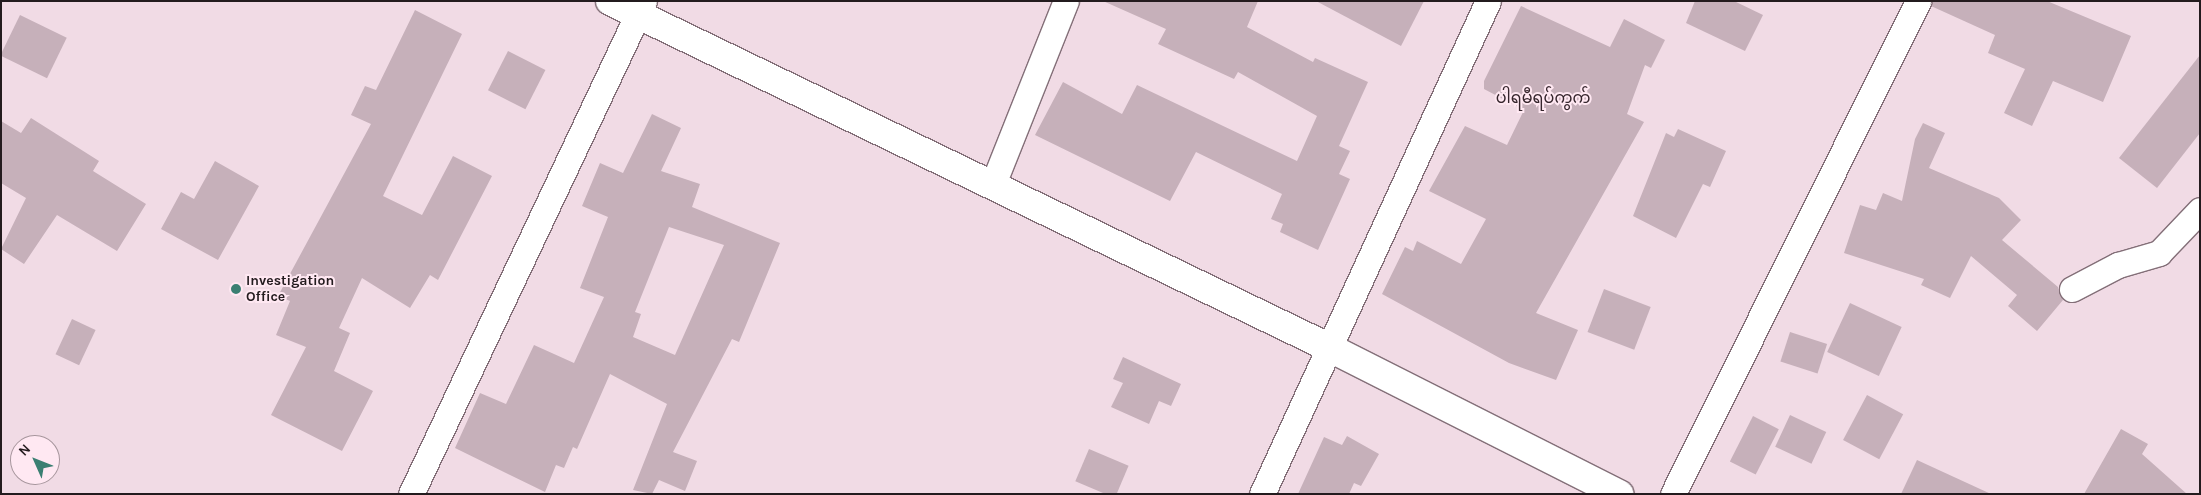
<!DOCTYPE html>
<meta charset="utf-8">
<style>
body{margin:0}
#map{position:relative;width:2201px;height:495px;overflow:hidden;background:#f1dbe5;font-family:Karla,"Noto Sans Myanmar",sans-serif}
div>[style]{position:absolute}
[style*='--x']{left:calc(var(--x)*1px);top:calc(var(--y)*1px);width:calc(var(--w)*1px);rotate:calc(var(--a)*1deg)}
.building>*{inset:0;background:#c6b0ba;transform-origin:0 0}
.roads{filter:drop-shadow(1px 0 #836f78) drop-shadow(-1px 0 #836f78) drop-shadow(0 1px #836f78) drop-shadow(0 -1px #836f78)}
.street>*{height:25px;margin:-12.5px;padding:0 12.5px;transform-origin:12.5px;border-radius:12.5px;background:#fff}
.secondary>*{height:28px;margin:-14px;padding:0 14px;transform-origin:14px;border-radius:14px;background:#fff}
.dots>*{width:14px;height:14px;translate:-50% -50%;box-sizing:border-box;border:2px solid #ffe8f2;border-radius:50%}
span{translate:-50% -50%;white-space:nowrap;text-align:center;line-height:1.15;-webkit-text-stroke:4px #ffe8f2;paint-order:stroke}
.poi-label{font-size:14px;color:#231b1e;font-weight:700}
.left{translate:0 -50%;text-align:left}
.quarter-label{font-size:16px;color:#35252c}
.frame{position:absolute;inset:0;border:2px solid #231b1e;pointer-events:none}
.north{position:absolute;left:10px;top:435px;width:50px;height:50px;box-sizing:border-box;background:#ffe8f2;border:1px solid #a7969d;border-radius:50%;rotate:314deg;font-size:14px;font-weight:700;line-height:20px;text-align:center;color:#231b1e}
.north::after{content:'';display:block;margin:auto;width:18px;height:22px;background:#3b7f72;clip-path:polygon(50% 0,100% 100%,50% 72%,0 100%)}
</style>
<div id="map">
<div class="building">
<i style="clip-path:polygon(1103px 1px,1258px 1px,1247px 27px,1313px 62px,1315px 58px,1368px 82px,1339px 146px,1350px 151px,1339px 174px,1350px 179px,1318px 250px,1280px 232px,1283px 224px,1271px 219px,1282px 194px,1196px 152px,1170px 201px,1035px 135px,1063px 82px,1122px 114px,1137px 85px,1297px 161px,1317px 116px,1238px 72px,1234px 79px,1158px 44px,1166px 29px)"></i>
<i style="clip-path:polygon(1316px 1px,1424px 1px,1401px 46px)"></i>
<i style="clip-path:polygon(1695px 1px,1734px 1px,1763px 15px,1745px 51px,1686px 23px)"></i>
<i style="clip-path:polygon(1932px 1px,2047px 1px,2131px 36px,2103px 102px,2053px 81px,2032px 126px,2004px 113px,2025px 69px,1988px 53px,1995px 35px,1931px 6px)"></i>
<i style="clip-path:polygon(1521px 6px,1610px 47px,1624px 19px,1665px 40px,1651px 68px,1645px 65px,1627px 114px,1644px 122px,1536px 313px,1578px 330px,1556px 380px,1509px 363px,1382px 294px,1405px 247px,1413px 251px,1417px 241px,1461px 264px,1486px 219px,1429px 191px,1465px 126px,1507px 145px,1524px 110px,1484px 89px,1484px 81px)"></i>
<i style="clip-path:polygon(415px 10px,462px 34px,383px 196px,422px 215px,453px 156px,492px 176px,438px 280px,430px 275px,410px 308px,362px 278px,339px 328px,350px 333px,334px 371px,373px 391px,342px 451px,271px 415px,306px 347px,276px 335px,290px 301px,278px 296px,371px 124px,351px 115px,365px 86px,376px 90px)"></i>
<i style="left:20px;top:15px;width:52px;height:45px;rotate:26deg"></i>
<i style="left:508px;top:51px;width:42px;height:44px;rotate:27deg"></i>
<i style="clip-path:polygon(2200px 55px,2200px 133px,2157px 188px,2119px 158px)"></i>
<i style="clip-path:polygon(evenodd,652px 114px,681px 128px,661px 171px,700px 184px,692px 207px,780px 243px,739px 342px,732px 339px,673px 452px,697px 461px,685px 491px,659px 480px,652px 494px,633px 490px,667px 404px,610px 374px,577px 449px,573px 447px,564px 468px,556px 465px,545px 492px,455px 448px,480px 393px,506px 404px,534px 345px,574px 363px,604px 297px,580px 288px,608px 217px,582px 206px,600px 163px,623px 173px,652px 114px,669px 227px,724px 245px,675px 355px,633px 337px,641px 314px,635px 312px,669px 227px)"></i>
<i style="clip-path:polygon(31px 118px,99px 161px,93px 171px,146px 204px,117px 251px,57px 215px,24px 264px,1px 249px,26px 198px,1px 183px,1px 121px,21px 133px)"></i>
<i style="clip-path:polygon(1923px 123px,1945px 133px,1929px 168px,1999px 198px,2021px 220px,2002px 240px,2058px 287px,2063px 300px,2037px 331px,2008px 306px,2017px 295px,1971px 256px,1950px 298px,1921px 285px,1924px 279px,1844px 253px,1860px 205px,1876px 210px,1883px 193px,1902px 201px,1915px 139px)"></i>
<i style="clip-path:polygon(1678px 129px,1726px 151px,1710px 187px,1703px 184px,1676px 238px,1633px 216px,1666px 133px,1674px 137px)"></i>
<i style="clip-path:polygon(215px 161px,259px 186px,218px 260px,161px 229px,181px 192px,194px 199px)"></i>
<i style="left:1604px;top:289px;width:50px;height:46px;rotate:21deg"></i>
<i style="left:1850px;top:303px;width:57px;height:54px;rotate:25deg"></i>
<i style="left:72px;top:319px;width:26px;height:39px;rotate:25deg"></i>
<i style="left:1790px;top:332px;width:39px;height:31px;rotate:18deg"></i>
<i style="clip-path:polygon(1123px 357px,1181px 384px,1171px 406px,1159px 401px,1149px 424px,1111px 407px,1123px 383px,1113px 379px)"></i>
<i style="left:1867px;top:395px;width:41px;height:51px;rotate:28deg"></i>
<i style="left:1790px;top:415px;width:40px;height:35px;rotate:25deg"></i>
<i style="left:1753px;top:416px;width:29px;height:51px;rotate:27deg"></i>
<i style="clip-path:polygon(2121px 429px,2148px 444px,2142px 454px,2187px 494px,2084px 494px)"></i>
<i style="clip-path:polygon(1347px 436px,1379px 454px,1361px 486px,1354px 483px,1349px 494px,1298px 494px,1324px 437px,1342px 445px)"></i>
<i style="left:1089px;top:449px;width:43px;height:35px;rotate:23deg"></i>
<i style="clip-path:polygon(1917px 460px,1991px 494px,1901px 494px)"></i>
</div>
<div class="roads">
<div class="street">
<i style="--x:993;--y:184;--w:197;--a:-68.3"></i>
<i style="--x:2072;--y:289;--w:52;--a:-27.6"></i>
<i style="--x:2118;--y:265;--w:43;--a:-16.3"></i>
<i style="--x:2159;--y:253;--w:59;--a:-46.4"></i>
<i style="--x:411;--y:494;--w:545;--a:-64.7"></i>
<i style="--x:1262;--y:494;--w:542;--a:-65.37"></i>
<i style="--x:1673;--y:494;--w:551;--a:-63.57"></i>
</div>
<div class="secondary">
<i style="--x:610;--y:1;--w:801;--a:25.73"></i>
<i style="--x:1332;--y:349;--w:322;--a:26.8"></i>
</div>
</div>
<div class="dots">
<i style="left:236px;top:289px;background:#3b7f72"></i>
</div>
<div class="poi-label">
<span class="left" style="left:246px;top:289px">Investigation<br>Office</span>
</div>
<div class="quarter-label">
<span style="left:1543px;top:98px">ပါရမီရပ်ကွက်</span>
</div>
<div class="frame"></div>
<div class="north">N</div>
</div>
